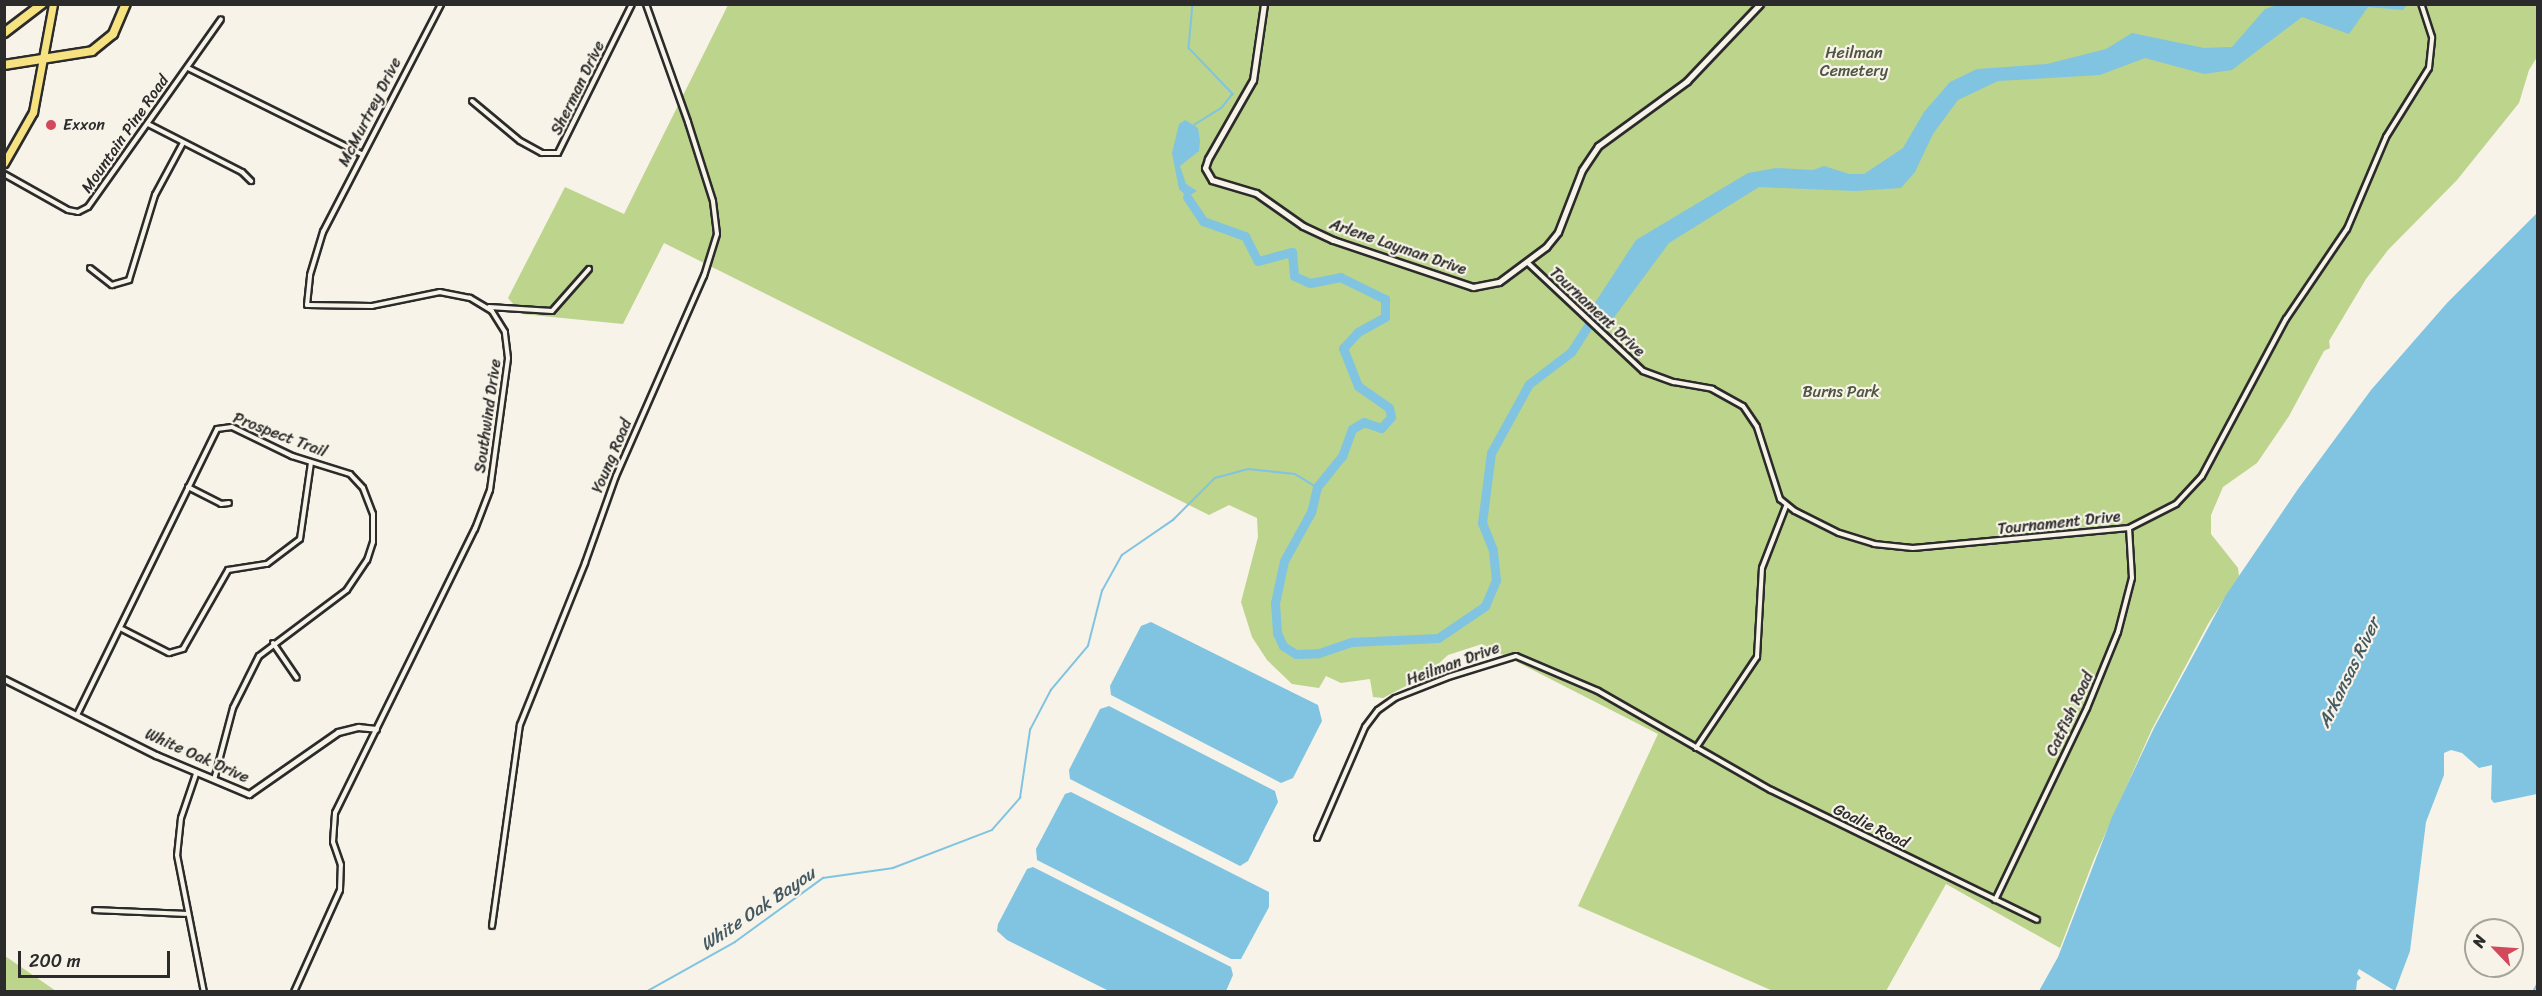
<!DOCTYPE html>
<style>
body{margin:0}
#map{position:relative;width:2542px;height:996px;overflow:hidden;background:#f7f3e8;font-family:Sriracha,sans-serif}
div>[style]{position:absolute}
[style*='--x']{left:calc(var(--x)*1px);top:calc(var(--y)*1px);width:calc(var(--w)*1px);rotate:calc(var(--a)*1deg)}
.green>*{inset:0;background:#bcd48b}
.water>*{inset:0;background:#80c4e1}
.stream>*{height:1.5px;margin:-0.75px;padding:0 0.75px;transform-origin:0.75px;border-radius:0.75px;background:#80c4e1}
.river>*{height:9px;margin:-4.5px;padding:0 4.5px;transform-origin:4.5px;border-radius:4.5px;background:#80c4e1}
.roads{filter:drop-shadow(2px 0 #2b2b2b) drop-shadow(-2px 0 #2b2b2b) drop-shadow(0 2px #2b2b2b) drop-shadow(0 -2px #2b2b2b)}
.minor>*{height:4px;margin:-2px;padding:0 2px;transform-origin:2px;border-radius:2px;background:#f7f3e8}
.tertiary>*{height:5px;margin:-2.5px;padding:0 2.5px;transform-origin:2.5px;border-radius:2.5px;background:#f7f3e8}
.primary>*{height:7px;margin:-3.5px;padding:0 3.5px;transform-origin:3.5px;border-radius:3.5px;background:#f6e281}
.motorway>*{height:8px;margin:-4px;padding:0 4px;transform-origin:4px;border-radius:4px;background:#f6e281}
.dots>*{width:16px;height:16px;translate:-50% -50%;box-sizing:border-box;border:3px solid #f7f3e8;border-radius:50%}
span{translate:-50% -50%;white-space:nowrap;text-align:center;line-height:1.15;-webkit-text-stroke:4.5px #f7f3e8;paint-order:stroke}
.park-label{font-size:16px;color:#4f5543}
.street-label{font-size:16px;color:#2b2b2b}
.poi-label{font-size:16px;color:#2b2b2b}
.left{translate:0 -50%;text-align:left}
.water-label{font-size:18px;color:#445962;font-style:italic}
.frame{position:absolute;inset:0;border:6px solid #2b2b2b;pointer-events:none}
.north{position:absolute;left:2464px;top:918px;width:60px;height:60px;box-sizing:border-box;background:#f7f3e8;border:2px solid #a5a39c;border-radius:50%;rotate:295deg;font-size:16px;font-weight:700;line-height:24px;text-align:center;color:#2b2b2b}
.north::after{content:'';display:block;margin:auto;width:21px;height:27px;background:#d1495b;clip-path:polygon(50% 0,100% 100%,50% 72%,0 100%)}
.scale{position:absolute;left:18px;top:951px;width:152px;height:27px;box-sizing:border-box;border:3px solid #2b2b2b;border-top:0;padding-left:8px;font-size:18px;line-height:21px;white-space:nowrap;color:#2b2b2b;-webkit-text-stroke:4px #f7f3e8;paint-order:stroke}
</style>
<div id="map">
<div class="green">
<i style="clip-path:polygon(728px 5px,2537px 5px,2537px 57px,2529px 70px,2519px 103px,2457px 180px,2388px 250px,2366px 279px,2329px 341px,2330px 348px,2324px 351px,2289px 416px,2257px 463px,2223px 487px,2211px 515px,2211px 534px,2238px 568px,2239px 576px,2208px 624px,2152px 729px,2094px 859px,2060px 948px,1946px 884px,1886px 991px,1773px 991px,1578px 906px,1658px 734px,1482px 644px,1448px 655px,1425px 676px,1383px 698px,1373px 697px,1370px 679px,1341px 683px,1326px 676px,1319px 688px,1292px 684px,1267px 660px,1252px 637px,1241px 602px,1258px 537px,1257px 518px,1229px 505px,1209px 515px,664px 243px,623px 324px,522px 314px,508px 298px,565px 187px,624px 214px)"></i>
<i style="clip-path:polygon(5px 956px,56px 991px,5px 991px)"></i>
</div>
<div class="water">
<i style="clip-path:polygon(2277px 5px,2407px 5px,2403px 10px,2368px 7px,2349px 34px,2302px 17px,2232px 70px,2204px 74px,2145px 58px,2100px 75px,1998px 81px,1958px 100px,1933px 134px,1915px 172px,1901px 188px,1855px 191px,1759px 187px,1669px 243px,1604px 331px,1587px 315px,1636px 240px,1748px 173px,1776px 168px,1813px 170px,1824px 166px,1849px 174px,1864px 174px,1903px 148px,1924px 112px,1950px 82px,1977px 69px,2047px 64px,2106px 49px,2132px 33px,2204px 48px,2232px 47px,2265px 9px)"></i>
<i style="clip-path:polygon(1185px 120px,1198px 128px,1200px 141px,1199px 151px,1180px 166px,1186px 184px,1197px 191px,1187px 197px,1179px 189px,1172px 153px,1179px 124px)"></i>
<i style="clip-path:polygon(2537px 213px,2537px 794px,2494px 803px,2491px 799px,2492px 765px,2479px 768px,2462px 753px,2451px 750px,2444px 753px,2444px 775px,2426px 822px,2410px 951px,2395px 991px,2359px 969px,2357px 974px,2361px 978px,2357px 981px,2356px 991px,2039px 991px,2058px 957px,2112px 817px,2154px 728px,2226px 595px,2298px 489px,2371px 390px,2447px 303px)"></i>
<i style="clip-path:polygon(1151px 622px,1318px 705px,1322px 721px,1293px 778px,1281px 783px,1111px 695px,1110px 686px,1141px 626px)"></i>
<i style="clip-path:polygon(1109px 706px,1275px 791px,1278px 802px,1248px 861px,1240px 866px,1070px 779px,1069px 770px,1100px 709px)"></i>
<i style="clip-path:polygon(1071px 792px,1269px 892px,1269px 907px,1241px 959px,1231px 959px,1037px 860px,1036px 849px,1065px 794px)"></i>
<i style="clip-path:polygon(1033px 867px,1231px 967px,1233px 975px,1226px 991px,1109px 991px,1007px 940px,997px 931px,998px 924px,1027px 869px)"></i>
</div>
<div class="stream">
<i style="--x:1193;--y:4;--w:44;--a:95.2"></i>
<i style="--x:1189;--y:48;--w:64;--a:46.3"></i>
<i style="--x:1233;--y:94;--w:18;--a:128"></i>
<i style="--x:1222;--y:108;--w:32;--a:148"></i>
<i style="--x:646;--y:992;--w:102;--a:-29.3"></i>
<i style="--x:735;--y:942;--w:109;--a:-36"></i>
<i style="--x:823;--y:878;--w:71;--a:-8.1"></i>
<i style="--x:893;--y:868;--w:106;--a:-21"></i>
<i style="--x:992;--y:830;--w:43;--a:-48.8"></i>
<i style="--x:1020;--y:798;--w:69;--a:-81.6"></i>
<i style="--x:1030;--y:730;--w:45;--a:-62.3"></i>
<i style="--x:1051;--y:690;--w:57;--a:-49.9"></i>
<i style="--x:1088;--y:646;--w:57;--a:-75.7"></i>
<i style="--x:1102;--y:591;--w:41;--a:-60.9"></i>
<i style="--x:1122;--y:555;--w:62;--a:-34.5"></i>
<i style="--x:1173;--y:520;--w:59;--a:-45"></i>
<i style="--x:1215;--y:478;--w:34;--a:-15"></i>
<i style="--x:1248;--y:469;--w:47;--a:6.1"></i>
<i style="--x:1295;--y:474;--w:26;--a:31"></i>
<i style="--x:2533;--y:992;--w:10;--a:-61"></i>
</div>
<div class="river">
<i style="--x:1187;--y:197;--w:29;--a:56"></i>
<i style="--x:1203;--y:221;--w:45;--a:19.7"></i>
<i style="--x:1245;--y:236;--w:28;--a:63"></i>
<i style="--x:1258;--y:261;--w:35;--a:-15"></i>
<i style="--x:1292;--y:252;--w:24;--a:85"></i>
<i style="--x:1294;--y:276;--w:17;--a:24"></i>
<i style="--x:1310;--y:283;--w:31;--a:-11"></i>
<i style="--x:1340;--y:277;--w:50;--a:26.1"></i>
<i style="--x:1385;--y:299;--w:18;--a:90"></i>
<i style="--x:1385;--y:317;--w:31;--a:151"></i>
<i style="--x:1358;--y:332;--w:22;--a:133"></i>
<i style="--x:1343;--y:348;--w:41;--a:68.5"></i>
<i style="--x:1358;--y:386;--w:38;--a:35"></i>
<i style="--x:1389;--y:408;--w:9;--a:77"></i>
<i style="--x:1391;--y:417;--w:15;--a:132"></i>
<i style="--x:1381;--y:428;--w:18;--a:-161"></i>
<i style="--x:1364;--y:422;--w:14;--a:150"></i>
<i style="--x:1352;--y:429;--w:29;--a:110"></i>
<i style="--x:1342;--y:456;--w:40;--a:129"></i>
<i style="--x:1317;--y:487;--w:26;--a:103"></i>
<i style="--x:1311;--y:512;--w:56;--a:118.9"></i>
<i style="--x:1284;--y:561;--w:43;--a:102.1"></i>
<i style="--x:1275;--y:603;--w:30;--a:86"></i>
<i style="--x:1277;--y:633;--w:14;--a:65"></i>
<i style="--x:1283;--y:646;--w:15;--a:32"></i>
<i style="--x:1296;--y:654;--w:23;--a:-2"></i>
<i style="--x:1319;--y:653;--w:34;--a:-19"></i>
<i style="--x:1351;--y:642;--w:87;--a:-2.6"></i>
<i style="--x:1438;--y:638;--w:57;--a:-34.2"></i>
<i style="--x:1485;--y:606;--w:28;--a:-67"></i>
<i style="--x:1496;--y:580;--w:30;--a:-96"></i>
<i style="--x:1493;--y:550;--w:29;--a:-112"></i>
<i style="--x:1482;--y:523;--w:71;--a:-82.7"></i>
<i style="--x:1491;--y:453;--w:79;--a:-61.2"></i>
<i style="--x:1529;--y:384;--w:53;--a:-37.3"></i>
<i style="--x:1571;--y:352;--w:35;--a:-57"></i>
</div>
<div class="roads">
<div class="minor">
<i style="--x:188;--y:68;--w:193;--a:26.4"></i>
<i style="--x:472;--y:101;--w:62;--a:39.8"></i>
<i style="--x:520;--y:141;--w:25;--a:29"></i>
<i style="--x:542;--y:153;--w:16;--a:0"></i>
<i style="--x:558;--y:153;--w:166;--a:-63.6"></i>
<i style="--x:148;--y:124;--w:106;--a:27.1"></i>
<i style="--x:242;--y:172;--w:13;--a:45"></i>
<i style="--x:4;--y:174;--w:73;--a:29.4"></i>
<i style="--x:68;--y:210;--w:10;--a:11"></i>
<i style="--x:78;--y:212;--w:11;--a:-27"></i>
<i style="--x:88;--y:207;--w:230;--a:-54.7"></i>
<i style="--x:1528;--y:263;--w:158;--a:43.2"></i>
<i style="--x:1643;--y:371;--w:33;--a:20"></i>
<i style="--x:1674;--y:382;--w:39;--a:10"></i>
<i style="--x:1712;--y:389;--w:35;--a:29"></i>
<i style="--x:1743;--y:406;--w:25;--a:56"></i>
<i style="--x:1757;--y:427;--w:76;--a:72.3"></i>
<i style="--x:1780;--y:499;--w:19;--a:39"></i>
<i style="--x:1795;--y:511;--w:49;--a:26.6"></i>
<i style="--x:1839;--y:533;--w:37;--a:17"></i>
<i style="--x:1874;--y:544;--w:39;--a:6"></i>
<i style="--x:1913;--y:548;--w:217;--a:-5.3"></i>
<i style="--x:2129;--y:528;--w:53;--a:-27.1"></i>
<i style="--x:2176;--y:504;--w:38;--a:-47"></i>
<i style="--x:2202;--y:476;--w:178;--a:-61.9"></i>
<i style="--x:2286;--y:319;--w:109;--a:-55.9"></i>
<i style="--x:2347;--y:229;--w:100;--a:-67"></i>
<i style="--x:2386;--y:137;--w:81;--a:-58.1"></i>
<i style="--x:2429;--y:68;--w:31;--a:-84"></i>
<i style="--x:2432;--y:37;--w:35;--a:-108"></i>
<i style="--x:90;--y:268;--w:28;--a:38"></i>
<i style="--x:112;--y:285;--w:18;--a:-16"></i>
<i style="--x:129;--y:280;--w:89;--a:-73"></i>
<i style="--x:155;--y:195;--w:59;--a:-61.7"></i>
<i style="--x:489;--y:307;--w:63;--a:3.6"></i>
<i style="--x:552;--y:311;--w:56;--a:-48.6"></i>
<i style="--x:188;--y:487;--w:37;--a:27"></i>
<i style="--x:221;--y:504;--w:8;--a:-7"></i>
<i style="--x:122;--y:629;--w:53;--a:27.1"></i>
<i style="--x:169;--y:653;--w:15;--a:-16"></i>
<i style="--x:183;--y:649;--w:91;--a:-60.3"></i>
<i style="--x:228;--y:570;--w:39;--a:-9"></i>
<i style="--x:267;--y:564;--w:41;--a:-37.1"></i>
<i style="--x:300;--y:539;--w:77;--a:-81.8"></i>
<i style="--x:273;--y:643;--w:42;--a:55.6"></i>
<i style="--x:77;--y:715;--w:318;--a:-63.9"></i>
<i style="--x:217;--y:429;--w:15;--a:-8"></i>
<i style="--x:232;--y:427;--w:67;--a:25.8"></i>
<i style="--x:292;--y:456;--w:61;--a:17.2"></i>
<i style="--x:350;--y:474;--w:19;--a:47"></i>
<i style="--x:363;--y:488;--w:28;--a:69"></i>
<i style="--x:373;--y:514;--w:28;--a:90"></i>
<i style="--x:373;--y:542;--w:19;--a:108"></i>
<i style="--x:367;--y:560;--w:36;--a:124"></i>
<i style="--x:347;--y:590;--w:110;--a:143.1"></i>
<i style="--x:259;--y:656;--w:58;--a:116.6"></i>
<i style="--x:233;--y:708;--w:74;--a:104.8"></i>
<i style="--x:1696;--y:748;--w:110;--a:-56.2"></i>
<i style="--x:1757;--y:657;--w:89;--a:-86.8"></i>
<i style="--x:1762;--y:568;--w:66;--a:-68.8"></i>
<i style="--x:196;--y:774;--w:46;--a:108.8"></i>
<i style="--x:181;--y:818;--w:37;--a:96"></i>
<i style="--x:177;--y:855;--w:140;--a:78.9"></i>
<i style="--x:1317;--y:838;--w:121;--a:-66.6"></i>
<i style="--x:1365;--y:727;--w:21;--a:-53"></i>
<i style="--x:1378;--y:710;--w:21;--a:-35"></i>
<i style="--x:1395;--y:698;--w:57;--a:-21.6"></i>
<i style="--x:1448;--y:677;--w:71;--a:-17.2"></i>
<i style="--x:1516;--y:656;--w:89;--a:23.1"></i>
<i style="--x:1598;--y:691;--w:199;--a:29.8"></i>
<i style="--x:1771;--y:790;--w:296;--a:26"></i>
<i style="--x:1995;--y:900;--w:213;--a:-64.4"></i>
<i style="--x:2087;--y:708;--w:82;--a:-67.8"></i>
<i style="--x:2118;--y:632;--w:56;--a:-75.5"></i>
<i style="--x:2132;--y:578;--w:50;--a:-93.4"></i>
<i style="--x:95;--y:910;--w:91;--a:2.5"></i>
<i style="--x:492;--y:926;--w:203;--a:-82.1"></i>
<i style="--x:520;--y:725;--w:175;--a:-68.1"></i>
<i style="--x:585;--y:563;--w:92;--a:-70.4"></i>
<i style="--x:616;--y:476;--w:219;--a:-66.3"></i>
<i style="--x:704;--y:276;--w:44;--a:-72.8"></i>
<i style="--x:717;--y:234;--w:33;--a:-97"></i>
<i style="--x:713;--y:201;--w:83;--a:-107.6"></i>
<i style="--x:688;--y:122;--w:125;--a:-109.6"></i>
<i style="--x:294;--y:992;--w:112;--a:-65.7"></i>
<i style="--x:340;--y:890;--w:25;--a:-88"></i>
<i style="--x:341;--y:865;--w:24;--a:-109"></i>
<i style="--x:333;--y:842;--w:29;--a:-86"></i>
<i style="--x:335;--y:813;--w:317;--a:-63.8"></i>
<i style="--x:475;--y:529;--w:42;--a:-69"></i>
<i style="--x:490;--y:490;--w:133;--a:-82.2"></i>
<i style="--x:508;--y:358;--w:26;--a:-97"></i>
<i style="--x:505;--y:332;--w:25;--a:-122"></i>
<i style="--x:492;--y:311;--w:26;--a:-149"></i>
<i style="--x:470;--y:298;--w:31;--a:-169"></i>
<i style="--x:440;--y:292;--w:69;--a:168.4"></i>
<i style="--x:372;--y:306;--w:65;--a:-179.1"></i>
<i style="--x:307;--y:305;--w:30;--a:-84"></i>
<i style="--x:310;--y:275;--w:45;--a:-73.2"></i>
<i style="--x:323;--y:232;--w:257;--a:-62.6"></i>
</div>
<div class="tertiary">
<i style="--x:1264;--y:4;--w:77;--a:98.2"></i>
<i style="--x:1253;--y:80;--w:91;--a:119.7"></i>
<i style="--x:1208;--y:159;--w:9;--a:108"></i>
<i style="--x:1205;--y:168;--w:14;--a:60"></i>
<i style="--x:1212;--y:180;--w:46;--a:16.5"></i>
<i style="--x:1256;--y:193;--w:57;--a:35.1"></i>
<i style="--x:1303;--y:226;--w:33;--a:25"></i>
<i style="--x:1333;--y:240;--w:148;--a:18.6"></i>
<i style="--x:1473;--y:287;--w:26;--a:-11"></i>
<i style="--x:1499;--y:282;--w:59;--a:-36.7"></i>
<i style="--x:1546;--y:247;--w:19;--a:-51"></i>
<i style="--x:1558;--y:232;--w:66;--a:-68.8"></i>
<i style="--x:1582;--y:170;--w:29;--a:-56"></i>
<i style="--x:1598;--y:146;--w:110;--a:-36.1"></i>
<i style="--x:1687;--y:81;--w:106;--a:-46.5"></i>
<i style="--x:4;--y:679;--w:170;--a:26.6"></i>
<i style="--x:156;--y:755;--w:101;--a:22.8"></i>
<i style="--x:249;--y:794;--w:108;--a:-34.9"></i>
<i style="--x:338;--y:732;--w:21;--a:-14"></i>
<i style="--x:358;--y:727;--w:18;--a:6"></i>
</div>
<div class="primary">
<i style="--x:4;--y:163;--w:59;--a:-60.4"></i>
<i style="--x:33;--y:112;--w:110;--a:-79.5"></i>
</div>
<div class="motorway">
<i style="--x:4;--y:33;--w:48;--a:-37.3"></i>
<i style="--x:4;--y:65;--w:89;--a:-9"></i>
<i style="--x:92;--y:51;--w:27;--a:-39"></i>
<i style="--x:113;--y:34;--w:33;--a:-67"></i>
</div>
</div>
<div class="dots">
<i style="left:51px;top:125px;background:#d1495b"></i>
</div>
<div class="park-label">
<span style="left:1854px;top:62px">Heilman<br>Cemetery</span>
<span style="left:1841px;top:392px">Burns Park</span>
</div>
<div class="street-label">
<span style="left:578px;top:88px;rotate:-64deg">Sherman Drive</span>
<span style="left:370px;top:112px;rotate:-63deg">McMurtrey Drive</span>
<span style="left:125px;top:134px;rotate:-55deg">Mountain Pine Road</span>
<span style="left:1398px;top:247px;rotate:19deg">Arlene Layman Drive</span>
<span style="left:1597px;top:312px;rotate:43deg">Tournament Drive</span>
<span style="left:488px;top:416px;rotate:-82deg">Southwind Drive</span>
<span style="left:280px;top:435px;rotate:21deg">Prospect Trail</span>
<span style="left:612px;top:456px;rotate:-67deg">Young Road</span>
<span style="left:2059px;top:523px;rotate:-6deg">Tournament Drive</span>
<span style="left:1453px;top:664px;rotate:-20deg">Heilman Drive</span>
<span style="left:2070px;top:714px;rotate:-65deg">Catfish Road</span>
<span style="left:197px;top:756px;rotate:24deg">White Oak Drive</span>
<span style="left:1871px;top:826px;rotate:26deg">Goalie Road</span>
</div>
<div class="poi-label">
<span class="left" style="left:63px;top:125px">Exxon</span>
</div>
<div class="water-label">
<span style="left:2349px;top:673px;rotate:-64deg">Arkansas River</span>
<span style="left:758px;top:909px;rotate:-34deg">White Oak Bayou</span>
</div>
<div class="frame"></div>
<div class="north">N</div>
<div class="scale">200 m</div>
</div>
